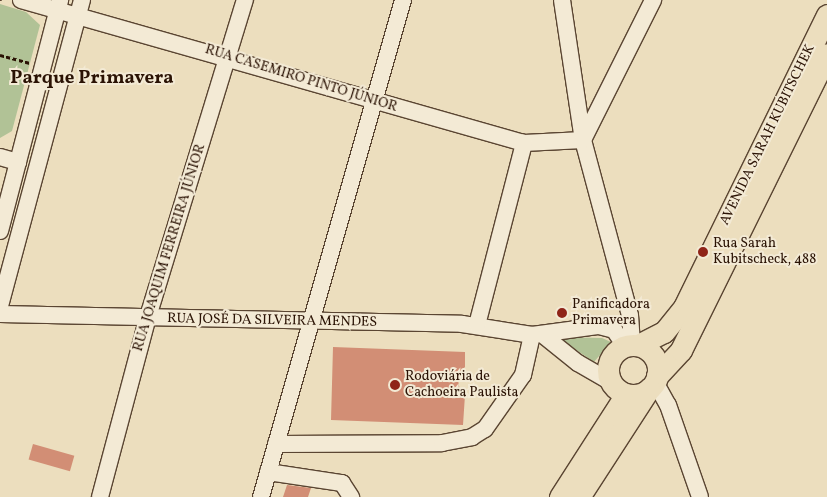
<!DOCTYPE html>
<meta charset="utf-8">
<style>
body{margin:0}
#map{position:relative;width:827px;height:497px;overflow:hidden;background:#ecdebe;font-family:Vollkorn,serif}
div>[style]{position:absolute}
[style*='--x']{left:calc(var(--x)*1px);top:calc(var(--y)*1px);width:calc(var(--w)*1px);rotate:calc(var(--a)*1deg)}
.green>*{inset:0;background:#b1c296}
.building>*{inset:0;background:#d28e75;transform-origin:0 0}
.path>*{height:2.5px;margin-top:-1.25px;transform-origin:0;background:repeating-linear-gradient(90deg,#2a1204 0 4px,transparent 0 6.5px)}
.roads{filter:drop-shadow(1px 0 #5a4532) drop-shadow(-1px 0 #5a4532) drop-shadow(0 1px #5a4532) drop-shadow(0 -1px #5a4532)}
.minor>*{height:16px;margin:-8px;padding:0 8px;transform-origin:8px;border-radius:8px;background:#f3ead5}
.major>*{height:21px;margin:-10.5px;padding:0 10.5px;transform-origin:10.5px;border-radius:10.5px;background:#ecdebe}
.major>.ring{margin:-10.5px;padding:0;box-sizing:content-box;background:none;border:21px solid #ecdebe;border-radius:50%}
.dots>*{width:14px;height:14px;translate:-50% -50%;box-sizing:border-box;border:2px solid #f3ead5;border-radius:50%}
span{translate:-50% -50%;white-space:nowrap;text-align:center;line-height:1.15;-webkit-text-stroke:4px #f3ead5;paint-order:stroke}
.street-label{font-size:14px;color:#2a1204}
.poi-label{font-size:14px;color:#2a1204}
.left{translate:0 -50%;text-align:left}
.district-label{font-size:19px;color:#2a1204;font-weight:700}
</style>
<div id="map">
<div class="green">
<i style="clip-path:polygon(0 4px,26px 12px,40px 25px,12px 131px,0 138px)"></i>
<i style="clip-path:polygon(557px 337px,602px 338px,611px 342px,594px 362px)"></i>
</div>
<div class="building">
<i style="clip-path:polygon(333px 347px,465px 352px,465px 367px,460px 372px,458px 380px,460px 391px,465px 395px,463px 425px,331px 420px)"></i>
<i style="left:33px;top:444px;width:43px;height:16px;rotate:16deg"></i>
<i style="clip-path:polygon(287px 485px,311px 488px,308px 497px,283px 497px)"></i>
</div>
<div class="path">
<i style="--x:0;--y:1;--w:1;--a:-90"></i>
<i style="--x:0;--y:55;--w:31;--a:15"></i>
</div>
<div class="roads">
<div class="minor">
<i style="--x:21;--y:0;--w:523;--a:15.87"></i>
<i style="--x:524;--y:143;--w:59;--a:-2.9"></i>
<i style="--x:562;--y:0;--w:142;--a:81.5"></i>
<i style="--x:583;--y:140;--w:181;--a:75"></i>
<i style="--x:630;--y:315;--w:30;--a:86"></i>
<i style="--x:583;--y:140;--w:157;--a:-63.4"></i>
<i style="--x:0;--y:157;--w:19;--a:16"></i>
<i style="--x:0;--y:231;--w:239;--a:-75.4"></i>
<i style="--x:0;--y:306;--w:317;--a:-75"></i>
<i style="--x:0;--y:314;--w:462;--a:1.2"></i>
<i style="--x:462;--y:324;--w:71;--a:8.9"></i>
<i style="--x:532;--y:335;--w:68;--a:-7.7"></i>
<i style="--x:599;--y:326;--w:16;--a:15"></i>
<i style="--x:614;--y:330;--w:19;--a:55"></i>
<i style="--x:477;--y:325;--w:188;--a:-75.5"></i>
<i style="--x:543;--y:335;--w:45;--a:38.7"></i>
<i style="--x:578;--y:363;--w:38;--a:30"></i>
<i style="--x:655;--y:382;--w:26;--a:61"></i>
<i style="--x:668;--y:405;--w:97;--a:70.8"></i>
<i style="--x:276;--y:444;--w:166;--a:-0.3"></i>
<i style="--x:442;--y:443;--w:31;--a:-11"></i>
<i style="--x:472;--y:437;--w:15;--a:-32"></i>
<i style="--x:485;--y:429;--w:66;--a:-54.9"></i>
<i style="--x:523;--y:375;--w:41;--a:-77.3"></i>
<i style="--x:268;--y:472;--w:75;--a:8.5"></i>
<i style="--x:342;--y:483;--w:17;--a:57"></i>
<i style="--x:100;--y:497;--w:183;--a:-75.1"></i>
<i style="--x:147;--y:320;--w:335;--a:-73"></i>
<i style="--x:261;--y:497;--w:517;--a:-74.05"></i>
</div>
<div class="major">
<i style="--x:638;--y:345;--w:29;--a:-27"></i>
<i style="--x:664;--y:332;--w:32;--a:-51"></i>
<i style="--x:684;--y:307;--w:325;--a:-63.9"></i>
<i class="ring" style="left:608px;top:345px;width:29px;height:29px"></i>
<i style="--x:657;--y:376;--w:35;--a:-47"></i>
<i style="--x:681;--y:350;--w:330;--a:-63.7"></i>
<i style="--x:560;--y:497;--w:122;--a:-57.3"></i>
<i style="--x:579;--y:497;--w:129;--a:-57.1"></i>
</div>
</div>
<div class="dots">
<i style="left:703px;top:252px;background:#8f2418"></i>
<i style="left:562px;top:313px;background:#8f2418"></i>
<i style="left:395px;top:385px;background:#8f2418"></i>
</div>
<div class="street-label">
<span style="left:301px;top:79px;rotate:17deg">RUA CASEMIRO PINTO JÚNIOR</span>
<span style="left:768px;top:135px;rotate:-64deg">AVENIDA SARAH KUBITSCHEK</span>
<span style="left:170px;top:248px;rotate:-73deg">RUA JOAQUIM FERREIRA JÚNIOR</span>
<span style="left:272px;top:321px;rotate:1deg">RUA JOSÉ DA SILVEIRA MENDES</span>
</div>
<div class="poi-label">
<span class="left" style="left:713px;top:252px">Rua Sarah<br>Kubitscheck, 488</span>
<span class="left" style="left:572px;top:313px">Panificadora<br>Primavera</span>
<span class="left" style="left:405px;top:385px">Rodoviária de<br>Cachoeira Paulista</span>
</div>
<div class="district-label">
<span style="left:92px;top:79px">Parque Primavera</span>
</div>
</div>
